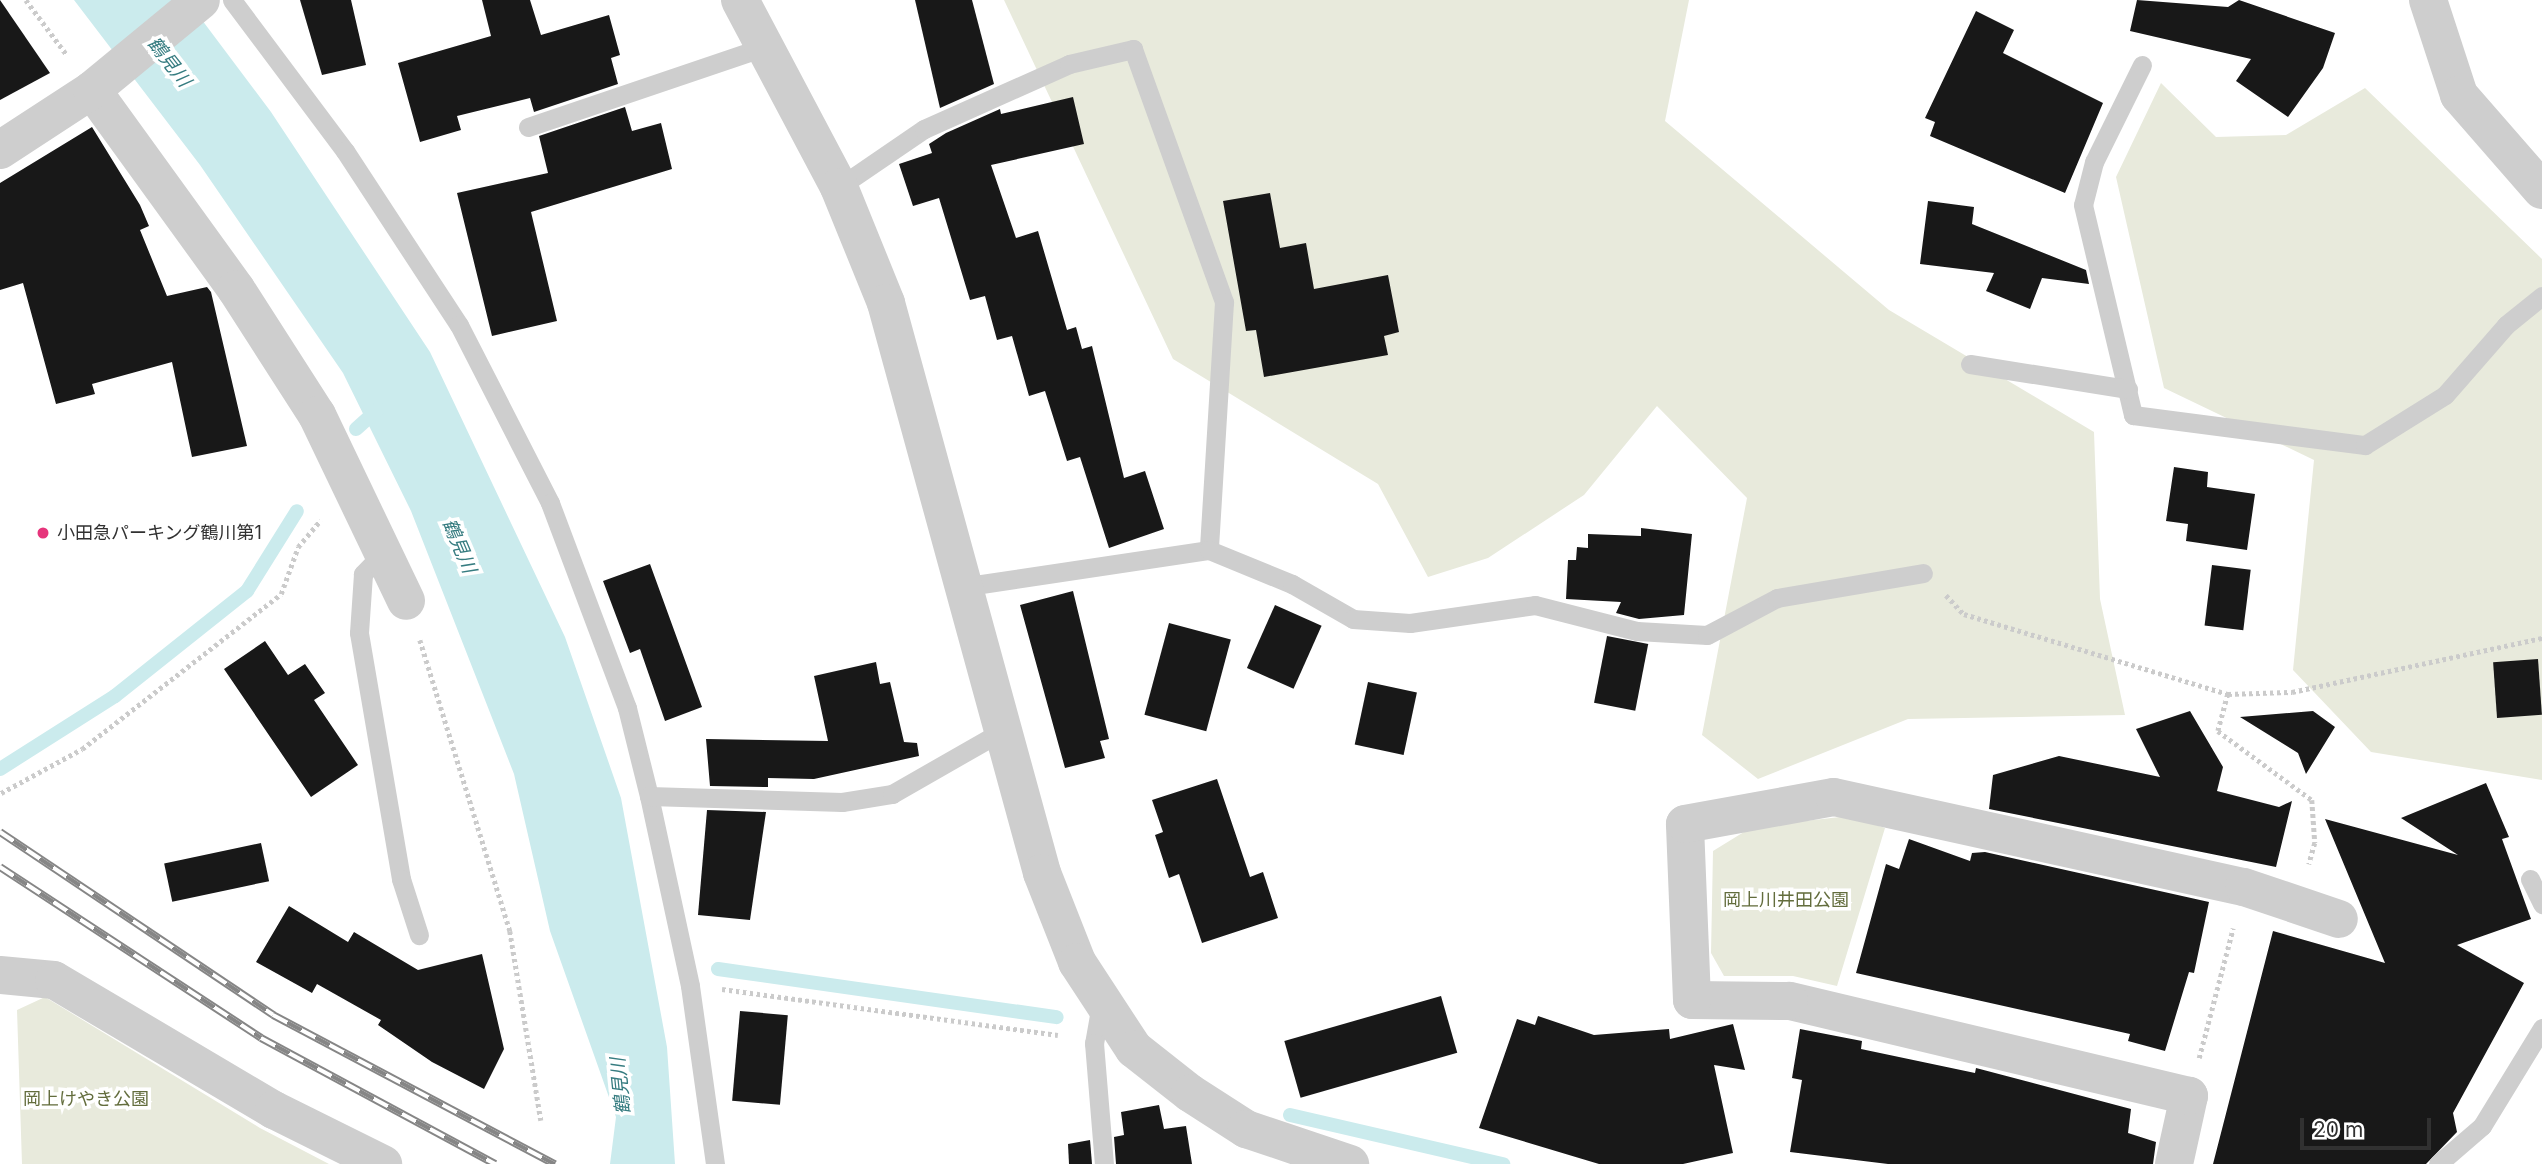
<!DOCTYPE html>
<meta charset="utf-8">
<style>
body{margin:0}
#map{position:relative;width:2542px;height:1164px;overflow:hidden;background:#fff;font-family:Inter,"Noto Sans JP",sans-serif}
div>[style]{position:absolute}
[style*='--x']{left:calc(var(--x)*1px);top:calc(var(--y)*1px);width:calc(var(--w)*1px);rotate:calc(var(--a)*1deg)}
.green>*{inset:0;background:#e8eadc}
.water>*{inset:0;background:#cbebed}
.stream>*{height:14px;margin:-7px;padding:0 7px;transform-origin:7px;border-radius:7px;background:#cbebed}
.building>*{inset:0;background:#181818;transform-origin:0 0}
.path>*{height:4.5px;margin-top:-2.25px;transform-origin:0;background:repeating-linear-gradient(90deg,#cbcbcb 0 3.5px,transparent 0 7px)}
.lane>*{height:19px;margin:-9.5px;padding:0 9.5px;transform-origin:9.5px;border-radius:9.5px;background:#cecece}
.street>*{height:38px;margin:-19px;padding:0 19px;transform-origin:19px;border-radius:19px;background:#cecece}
.rail>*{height:8px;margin-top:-4px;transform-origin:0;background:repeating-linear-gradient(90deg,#fff 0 16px,#868686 0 32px);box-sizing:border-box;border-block:2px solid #868686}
.dots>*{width:19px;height:19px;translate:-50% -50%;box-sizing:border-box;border:4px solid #fff;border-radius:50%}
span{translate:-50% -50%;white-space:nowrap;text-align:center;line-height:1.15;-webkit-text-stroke:7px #fff;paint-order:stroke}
.poi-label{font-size:18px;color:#313131}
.left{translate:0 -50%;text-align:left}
.park-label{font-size:18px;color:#636d3d}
.water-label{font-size:19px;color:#367c80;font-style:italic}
.scale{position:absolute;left:2300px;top:1118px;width:131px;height:32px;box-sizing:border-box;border:4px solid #313131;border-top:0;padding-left:9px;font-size:21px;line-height:24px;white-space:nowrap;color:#313131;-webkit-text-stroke:5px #fff;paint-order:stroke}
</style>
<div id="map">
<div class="green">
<i style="clip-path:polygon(1004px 0,1689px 0,1665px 121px,1889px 310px,2094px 432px,2100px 599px,2125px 715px,1908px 719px,1758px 779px,1702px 735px,1747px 498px,1657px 406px,1584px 495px,1488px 558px,1428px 577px,1378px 484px,1173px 359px)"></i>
<i style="clip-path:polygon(2161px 83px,2216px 137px,2286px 135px,2365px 88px,2542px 259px,2542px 780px,2371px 752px,2293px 670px,2314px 460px,2164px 388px,2116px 177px)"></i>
<i style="clip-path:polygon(1849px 816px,1885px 828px,1837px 986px,1793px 976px,1724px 976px,1711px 953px,1713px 851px,1752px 827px)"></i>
<i style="clip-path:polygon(45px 997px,260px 1128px,329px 1164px,22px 1164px,17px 1010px)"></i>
</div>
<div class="water">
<i style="clip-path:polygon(74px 0,187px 0,271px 112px,430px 352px,565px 637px,621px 798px,667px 1047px,675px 1164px,610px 1164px,616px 1117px,550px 931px,514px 774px,411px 511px,343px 373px,200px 165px)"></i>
</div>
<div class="stream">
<i style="--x:356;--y:429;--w:30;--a:-42"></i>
<i style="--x:0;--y:769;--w:136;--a:-32.4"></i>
<i style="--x:115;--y:696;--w:169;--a:-38.5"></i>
<i style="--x:247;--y:591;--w:94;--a:-58"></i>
<i style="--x:718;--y:969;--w:342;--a:8.1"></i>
<i style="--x:1290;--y:1115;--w:219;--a:13"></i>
</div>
<div class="building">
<i style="clip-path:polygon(0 0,50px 73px,0 100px)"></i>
<i style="clip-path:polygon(300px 0,351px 0,366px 65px,322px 75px)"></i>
<i style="clip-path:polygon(482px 0,530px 0,541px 35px,609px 15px,620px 55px,611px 58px,618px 84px,534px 112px,530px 98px,457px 116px,461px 130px,420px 142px,398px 63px,491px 36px)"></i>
<i style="clip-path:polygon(915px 0,972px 0,994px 84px,940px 108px)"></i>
<i style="clip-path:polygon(2137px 0,2228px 7px,2239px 0,2335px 33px,2323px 68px,2288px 117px,2236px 81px,2251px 59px,2130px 31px)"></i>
<i style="clip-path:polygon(1976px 11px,2014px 30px,2003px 53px,2103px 103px,2065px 193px,1930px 136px,1935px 122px,1925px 118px)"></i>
<i style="clip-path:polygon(1073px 97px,1084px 144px,991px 165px,1016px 238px,1038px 231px,1067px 330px,1076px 327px,1082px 349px,1092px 346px,1124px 478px,1145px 471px,1164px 529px,1109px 548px,1080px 457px,1067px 461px,1045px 391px,1029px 396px,1012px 336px,997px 340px,985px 296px,970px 300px,939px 198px,913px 206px,899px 164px,932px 153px,929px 144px,946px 133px,1000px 109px,1001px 114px)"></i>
<i style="clip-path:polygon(625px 107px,632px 131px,661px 123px,672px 169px,531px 212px,557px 321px,492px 336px,457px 193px,548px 173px,539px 136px)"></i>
<i style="clip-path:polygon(92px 127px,140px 205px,149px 226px,140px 230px,167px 296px,207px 287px,211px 292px,247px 446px,192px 457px,172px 362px,92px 384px,95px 394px,56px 404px,23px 283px,0 290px,0 183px)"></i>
<i style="clip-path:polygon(1270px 193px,1280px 248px,1306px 243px,1314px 289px,1388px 275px,1399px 332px,1384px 336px,1388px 355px,1264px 377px,1256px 330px,1246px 331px,1223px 201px)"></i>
<i style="clip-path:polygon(1928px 201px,1974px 207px,1972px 224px,2086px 270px,2089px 284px,2042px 278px,2030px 309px,1986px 291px,1994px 273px,1920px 264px)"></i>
<i style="clip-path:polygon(2174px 467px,2208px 472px,2207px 487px,2255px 494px,2247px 550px,2186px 541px,2188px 524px,2166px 521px)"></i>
<i style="clip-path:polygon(1641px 528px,1692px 534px,1684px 615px,1639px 619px,1616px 613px,1621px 602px,1566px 599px,1568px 560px,1576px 560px,1577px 547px,1588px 548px,1588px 534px,1641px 536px)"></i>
<i style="clip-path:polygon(650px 564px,702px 707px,665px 721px,640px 649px,630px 653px,603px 581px)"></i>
<i style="left:2212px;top:565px;width:39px;height:61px;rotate:7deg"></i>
<i style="clip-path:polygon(1073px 591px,1109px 739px,1100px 741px,1105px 758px,1065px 768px,1020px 605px)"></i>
<i style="left:1275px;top:605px;width:51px;height:69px;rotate:24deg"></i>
<i style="left:1169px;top:623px;width:64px;height:95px;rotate:15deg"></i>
<i style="left:1607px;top:636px;width:42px;height:68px;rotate:11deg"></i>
<i style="clip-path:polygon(265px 641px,288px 675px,305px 664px,325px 693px,314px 700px,358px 765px,311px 797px,224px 669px)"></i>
<i style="left:2538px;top:659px;width:56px;height:45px;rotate:86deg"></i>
<i style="clip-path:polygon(876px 662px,880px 684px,890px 682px,904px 742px,917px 743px,919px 756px,814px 779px,768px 778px,768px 787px,710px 786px,706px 739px,828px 741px,814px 676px)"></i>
<i style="left:1368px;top:682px;width:50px;height:64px;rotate:12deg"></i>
<i style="clip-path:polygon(2190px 711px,2223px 767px,2217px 791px,2279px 807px,2292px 801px,2276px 867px,1989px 809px,1993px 775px,2059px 756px,2160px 777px,2136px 729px)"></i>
<i style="clip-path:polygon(2313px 711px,2335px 727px,2306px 774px,2298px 753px,2240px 717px)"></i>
<i style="clip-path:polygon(1217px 779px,1250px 877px,1263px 872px,1278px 918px,1202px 943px,1179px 874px,1169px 878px,1155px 835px,1163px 832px,1152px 800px)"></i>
<i style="clip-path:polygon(2486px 783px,2509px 837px,2502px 839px,2531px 919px,2457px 945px,2524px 983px,2453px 1113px,2457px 1132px,2426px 1164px,2213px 1164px,2273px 931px,2385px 963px,2325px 819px,2458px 855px,2401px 818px)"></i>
<i style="clip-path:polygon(707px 810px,766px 812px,750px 920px,698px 915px)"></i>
<i style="clip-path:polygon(1909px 839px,1970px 861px,1972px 853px,1985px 852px,2209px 902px,2194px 973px,2189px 972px,2165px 1051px,2128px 1041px,2130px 1034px,1856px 973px,1886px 864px,1899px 869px)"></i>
<i style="left:261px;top:843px;width:39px;height:99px;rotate:78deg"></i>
<i style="clip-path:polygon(289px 906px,348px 942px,354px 932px,418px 970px,482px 954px,504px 1049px,484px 1089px,432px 1062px,378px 1025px,381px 1020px,317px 984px,312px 993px,256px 962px)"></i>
<i style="left:1441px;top:996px;width:59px;height:163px;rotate:74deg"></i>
<i style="left:740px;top:1011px;width:48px;height:90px;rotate:5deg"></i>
<i style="clip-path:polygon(1538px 1016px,1594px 1035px,1669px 1029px,1670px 1039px,1733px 1024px,1745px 1070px,1714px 1065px,1733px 1153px,1683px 1164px,1599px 1164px,1479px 1128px,1517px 1019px,1535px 1025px)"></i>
<i style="clip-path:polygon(1800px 1029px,1862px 1041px,1861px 1049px,1975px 1073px,1976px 1068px,2131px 1109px,2128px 1133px,2156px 1142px,2153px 1164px,1888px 1164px,1790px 1152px,1802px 1080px,1792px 1078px)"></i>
<i style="clip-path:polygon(1159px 1105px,1164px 1129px,1186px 1126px,1192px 1164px,1116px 1164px,1114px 1137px,1124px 1135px,1121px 1112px)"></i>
<i style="clip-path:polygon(1090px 1140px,1092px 1164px,1069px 1164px,1068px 1144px)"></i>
</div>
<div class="path">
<i style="--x:26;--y:0;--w:69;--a:53.3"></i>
<i style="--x:1946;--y:595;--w:26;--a:47"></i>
<i style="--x:1964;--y:614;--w:276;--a:16.9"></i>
<i style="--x:2228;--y:694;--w:64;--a:-1.8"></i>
<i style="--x:2292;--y:692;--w:256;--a:-12.2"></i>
<i style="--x:420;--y:640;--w:305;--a:72.8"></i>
<i style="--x:510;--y:931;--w:192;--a:80.7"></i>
<i style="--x:2228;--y:694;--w:38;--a:105"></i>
<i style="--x:2218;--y:731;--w:117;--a:36.3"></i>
<i style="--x:2312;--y:800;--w:43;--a:86"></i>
<i style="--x:2315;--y:843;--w:22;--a:106"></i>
<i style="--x:1;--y:793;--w:92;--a:-28.5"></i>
<i style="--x:82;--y:749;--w:252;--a:-37.9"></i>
<i style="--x:281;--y:594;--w:50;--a:-70.1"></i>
<i style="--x:298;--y:547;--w:35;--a:-50"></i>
<i style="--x:722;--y:989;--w:339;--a:7.8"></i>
<i style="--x:2199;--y:1058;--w:134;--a:-75.3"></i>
</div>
<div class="lane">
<i style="--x:232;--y:0;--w:189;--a:53.2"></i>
<i style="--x:345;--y:151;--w:208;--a:56.8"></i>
<i style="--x:459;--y:325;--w:200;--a:62.9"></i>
<i style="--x:550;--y:503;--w:219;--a:69.4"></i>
<i style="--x:627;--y:708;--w:91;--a:76"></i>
<i style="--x:649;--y:796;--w:194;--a:77.8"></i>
<i style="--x:690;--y:986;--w:180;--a:82"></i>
<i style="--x:2142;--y:65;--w:108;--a:116.3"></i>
<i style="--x:2094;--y:162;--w:44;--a:104.3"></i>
<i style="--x:2083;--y:205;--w:216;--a:76.6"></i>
<i style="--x:2133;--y:415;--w:234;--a:7.4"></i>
<i style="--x:2365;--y:445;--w:94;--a:-32"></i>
<i style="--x:2445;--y:395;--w:93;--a:-48.9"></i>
<i style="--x:2506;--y:325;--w:46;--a:-38.9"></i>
<i style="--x:528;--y:127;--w:250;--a:-18.7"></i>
<i style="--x:839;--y:187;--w:103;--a:-34.3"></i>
<i style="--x:924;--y:129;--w:159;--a:-24.1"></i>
<i style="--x:1069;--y:64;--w:66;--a:-13.2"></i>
<i style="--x:1133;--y:49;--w:269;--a:70.2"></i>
<i style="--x:1224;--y:302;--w:248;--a:93.5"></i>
<i style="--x:1970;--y:364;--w:160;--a:9"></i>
<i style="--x:385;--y:551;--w:32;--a:134"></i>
<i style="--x:363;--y:574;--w:59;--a:93.9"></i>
<i style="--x:359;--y:633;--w:250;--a:80.3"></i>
<i style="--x:401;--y:879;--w:59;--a:72.2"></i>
<i style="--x:968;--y:586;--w:244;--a:-8.5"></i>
<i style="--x:1209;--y:550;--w:90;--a:22.3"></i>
<i style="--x:1292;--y:584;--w:70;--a:29.8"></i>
<i style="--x:1353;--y:619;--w:57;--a:4"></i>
<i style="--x:1410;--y:623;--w:126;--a:-8.2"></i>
<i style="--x:1535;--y:605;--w:105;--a:14.3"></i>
<i style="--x:1637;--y:631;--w:70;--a:3.3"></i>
<i style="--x:1707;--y:635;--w:79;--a:-27.9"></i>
<i style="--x:1777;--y:598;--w:148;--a:-9.7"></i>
<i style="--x:649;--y:796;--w:193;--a:1.8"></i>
<i style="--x:842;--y:802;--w:51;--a:-9.1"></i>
<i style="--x:892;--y:794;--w:127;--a:-29.8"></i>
<i style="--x:2530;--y:879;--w:28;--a:64"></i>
<i style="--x:1101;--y:1004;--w:40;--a:100"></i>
<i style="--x:1094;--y:1043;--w:121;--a:85.3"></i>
<i style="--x:2438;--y:1164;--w:58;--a:-40.8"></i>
<i style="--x:2482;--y:1126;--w:115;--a:-58.5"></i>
</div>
<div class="street">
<i style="--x:740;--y:0;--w:212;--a:62.1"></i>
<i style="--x:839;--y:187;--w:125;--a:67.9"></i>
<i style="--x:886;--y:303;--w:591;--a:74.69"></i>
<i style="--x:1042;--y:873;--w:96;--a:68.5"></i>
<i style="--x:1077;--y:962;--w:104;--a:56.8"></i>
<i style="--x:1134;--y:1049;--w:71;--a:38.2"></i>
<i style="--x:1190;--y:1093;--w:67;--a:32.7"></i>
<i style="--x:1246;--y:1129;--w:110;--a:18.6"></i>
<i style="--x:2428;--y:0;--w:100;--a:71.9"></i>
<i style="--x:2459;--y:95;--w:126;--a:48.9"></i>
<i style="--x:92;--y:90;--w:246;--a:54.1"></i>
<i style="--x:236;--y:289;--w:150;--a:57.3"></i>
<i style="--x:317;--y:415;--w:206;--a:64.4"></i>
<i style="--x:0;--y:150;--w:110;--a:-33.1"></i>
<i style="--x:92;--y:90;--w:141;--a:-39.5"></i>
<i style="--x:0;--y:975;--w:54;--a:5.3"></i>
<i style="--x:54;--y:980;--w:256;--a:30.6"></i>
<i style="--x:274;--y:1110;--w:122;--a:26.4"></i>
<i style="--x:2174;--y:1164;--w:70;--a:-77.6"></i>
<i style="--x:2189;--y:1096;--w:411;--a:-166.6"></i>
<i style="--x:1789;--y:1001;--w:97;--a:-179.4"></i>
<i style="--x:1692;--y:1000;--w:176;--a:-92.3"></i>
<i style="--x:1685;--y:824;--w:151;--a:-10.3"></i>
<i style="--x:1834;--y:797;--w:420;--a:12.4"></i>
<i style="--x:2244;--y:887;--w:100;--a:18.6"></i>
</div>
<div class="rail">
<i style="--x:0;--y:832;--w:329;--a:33.8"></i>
<i style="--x:273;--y:1015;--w:319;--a:27.9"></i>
<i style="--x:0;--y:867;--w:312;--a:33.2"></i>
<i style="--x:261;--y:1038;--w:266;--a:28.3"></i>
</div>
<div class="dots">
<i style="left:43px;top:533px;background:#e6347b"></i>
</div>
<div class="poi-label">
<span class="left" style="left:57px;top:533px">小田急パーキング鶴川第1</span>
</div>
<div class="park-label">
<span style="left:1786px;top:900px">岡上川井田公園</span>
<span style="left:86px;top:1099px">岡上けやき公園</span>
</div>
<div class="water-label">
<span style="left:169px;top:62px;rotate:52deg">鶴見川</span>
<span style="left:459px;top:546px;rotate:67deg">鶴見川</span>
<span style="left:621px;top:1086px;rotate:-96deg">鶴見川</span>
</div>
<div class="scale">20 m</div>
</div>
